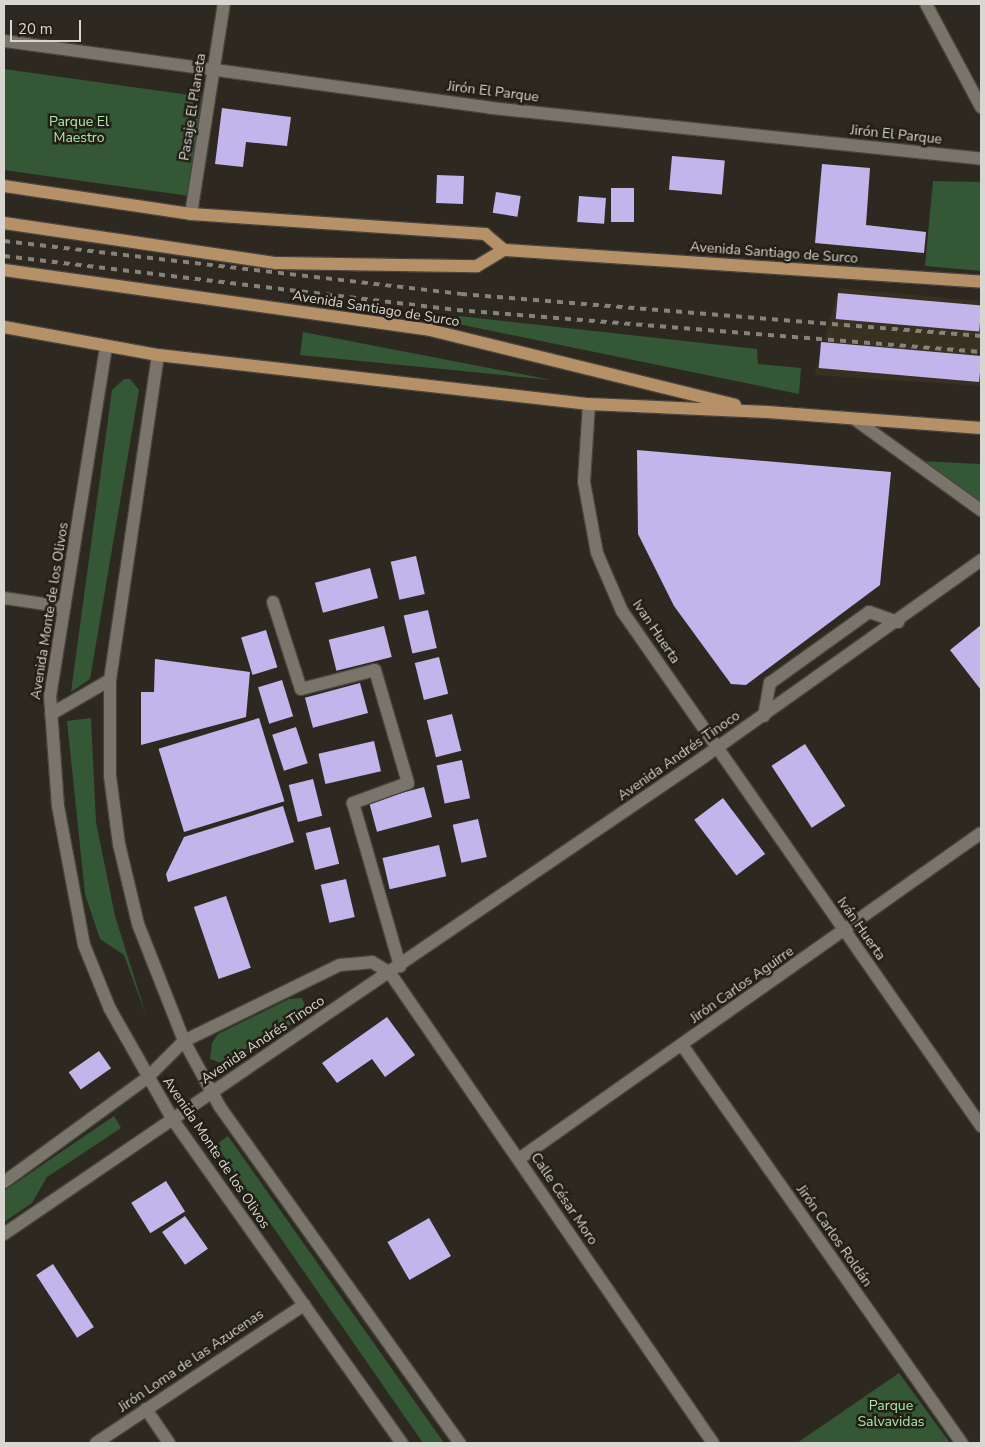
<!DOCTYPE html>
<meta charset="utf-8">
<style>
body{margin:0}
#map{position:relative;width:985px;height:1447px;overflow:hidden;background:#2d2920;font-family:"Nunito Sans",sans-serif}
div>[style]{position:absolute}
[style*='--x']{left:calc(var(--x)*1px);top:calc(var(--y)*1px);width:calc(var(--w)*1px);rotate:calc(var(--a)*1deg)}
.built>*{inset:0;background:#383122}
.green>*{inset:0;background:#345835;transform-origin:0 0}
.building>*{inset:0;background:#c2b5ec;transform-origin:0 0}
.roads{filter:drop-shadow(1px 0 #48443d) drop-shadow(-1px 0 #48443d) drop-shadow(0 1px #48443d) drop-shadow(0 -1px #48443d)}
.minor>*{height:12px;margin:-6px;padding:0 6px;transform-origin:6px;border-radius:6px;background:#7a756b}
.major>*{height:12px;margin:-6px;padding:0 6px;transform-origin:6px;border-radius:6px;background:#b69167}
.rail>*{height:4px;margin-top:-2px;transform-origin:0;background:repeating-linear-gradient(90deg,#86837c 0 6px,transparent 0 12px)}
span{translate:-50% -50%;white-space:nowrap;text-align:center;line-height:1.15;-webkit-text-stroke:5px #231f17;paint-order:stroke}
.street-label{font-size:14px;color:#d8d6d0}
.park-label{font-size:14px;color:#aae9aa}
.frame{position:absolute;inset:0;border:5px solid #d8d6d0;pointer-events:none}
.scale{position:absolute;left:10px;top:20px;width:71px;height:22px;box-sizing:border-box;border:2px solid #d8d6d0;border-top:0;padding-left:6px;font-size:15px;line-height:18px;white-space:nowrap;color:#d8d6d0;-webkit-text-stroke:4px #231f17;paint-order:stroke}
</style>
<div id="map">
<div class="built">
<i style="clip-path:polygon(839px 288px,981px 301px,981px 386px,814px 375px)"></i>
</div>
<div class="green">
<i style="left:4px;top:69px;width:205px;height:100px;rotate:8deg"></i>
<i style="clip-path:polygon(933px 181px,981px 182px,981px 271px,925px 266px)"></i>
<i style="clip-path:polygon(459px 316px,757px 349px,758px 364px,801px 368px,799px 394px,458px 324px)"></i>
<i style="clip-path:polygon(303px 332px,552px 380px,300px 355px)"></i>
<i style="clip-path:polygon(124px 379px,130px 379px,139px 390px,90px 679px,71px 692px,112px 390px)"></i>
<i style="clip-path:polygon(918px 461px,981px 464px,981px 502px,970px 495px)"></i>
<i style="clip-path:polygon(91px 718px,96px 822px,115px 916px,147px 1018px,124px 955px,100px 939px,85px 894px,67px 721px)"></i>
<i style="clip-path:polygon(302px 998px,306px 1009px,299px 1019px,229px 1066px,210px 1059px,212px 1043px,218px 1034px,289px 999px)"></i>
<i style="clip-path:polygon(114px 1116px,121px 1128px,47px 1177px,32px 1203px,4px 1222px,4px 1191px)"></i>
<i style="clip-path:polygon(228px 1136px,444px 1443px,423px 1443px,216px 1145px)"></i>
<i style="clip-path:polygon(899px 1373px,950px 1443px,797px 1443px)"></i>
</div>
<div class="building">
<i style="clip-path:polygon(222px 108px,291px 117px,287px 146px,246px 142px,243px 167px,215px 164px)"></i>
<i style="left:672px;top:156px;width:53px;height:34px;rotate:5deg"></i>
<i style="clip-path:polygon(822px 164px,870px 168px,866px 225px,926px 232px,924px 253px,815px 243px)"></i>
<i style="left:437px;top:175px;width:27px;height:28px;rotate:2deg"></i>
<i style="left:611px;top:188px;width:23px;height:34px"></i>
<i style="left:496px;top:192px;width:25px;height:21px;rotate:9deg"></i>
<i style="left:579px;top:196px;width:27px;height:26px;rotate:4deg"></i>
<i style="left:838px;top:293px;width:144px;height:26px;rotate:5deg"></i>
<i style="left:821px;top:342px;width:161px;height:26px;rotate:5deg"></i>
<i style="clip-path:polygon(637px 450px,891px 472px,880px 585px,746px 685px,731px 684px,674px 606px,638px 534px)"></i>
<i style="left:416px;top:556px;width:39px;height:26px;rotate:77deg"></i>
<i style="left:370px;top:568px;width:31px;height:57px;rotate:75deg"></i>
<i style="left:428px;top:610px;width:39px;height:25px;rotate:77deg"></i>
<i style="clip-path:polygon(981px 625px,981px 690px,950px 650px)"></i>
<i style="left:384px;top:626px;width:32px;height:57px;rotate:76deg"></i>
<i style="left:266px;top:630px;width:39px;height:26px;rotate:73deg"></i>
<i style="left:439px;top:657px;width:38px;height:25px;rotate:76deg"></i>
<i style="clip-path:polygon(155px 659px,250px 672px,246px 717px,141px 745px,141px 692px,154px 692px)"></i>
<i style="left:282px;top:680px;width:38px;height:25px;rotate:73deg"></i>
<i style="left:360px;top:683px;width:31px;height:57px;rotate:75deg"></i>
<i style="left:452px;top:714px;width:38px;height:26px;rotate:76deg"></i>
<i style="left:259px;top:718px;width:87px;height:105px;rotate:73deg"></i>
<i style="left:296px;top:727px;width:38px;height:25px;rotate:72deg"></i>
<i style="left:374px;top:741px;width:31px;height:57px;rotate:77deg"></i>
<i style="left:805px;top:744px;width:74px;height:40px;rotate:57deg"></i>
<i style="left:462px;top:760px;width:39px;height:26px;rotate:78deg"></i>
<i style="left:313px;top:779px;width:38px;height:25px;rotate:76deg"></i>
<i style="left:424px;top:787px;width:31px;height:57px;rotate:75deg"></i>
<i style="left:723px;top:798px;width:70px;height:36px;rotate:53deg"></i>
<i style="clip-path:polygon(283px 806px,294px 842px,168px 882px,166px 874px,184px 837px)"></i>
<i style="left:478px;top:819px;width:39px;height:26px;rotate:77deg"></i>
<i style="left:330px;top:827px;width:38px;height:25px;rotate:76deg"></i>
<i style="left:439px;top:845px;width:32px;height:58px;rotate:77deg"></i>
<i style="left:346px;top:879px;width:39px;height:26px;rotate:77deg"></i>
<i style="left:226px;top:896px;width:76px;height:34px;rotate:71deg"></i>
<i style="clip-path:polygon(387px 1017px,415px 1055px,385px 1077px,372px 1059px,337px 1083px,322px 1063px)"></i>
<i style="left:99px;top:1051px;width:21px;height:37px;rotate:55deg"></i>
<i style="left:166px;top:1181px;width:36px;height:41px;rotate:58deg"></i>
<i style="left:185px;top:1216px;width:40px;height:28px;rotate:55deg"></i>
<i style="left:429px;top:1218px;width:44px;height:48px;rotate:60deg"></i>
<i style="left:53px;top:1264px;width:75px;height:20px;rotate:57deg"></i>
</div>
<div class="roads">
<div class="minor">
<i style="--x:926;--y:4;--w:117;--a:61.9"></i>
<i style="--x:4;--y:41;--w:492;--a:7.8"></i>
<i style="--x:491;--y:108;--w:493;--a:5.9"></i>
<i style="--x:191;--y:214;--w:213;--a:-81.1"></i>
<i style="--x:106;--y:347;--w:352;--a:99.1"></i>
<i style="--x:50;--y:695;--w:111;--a:85.9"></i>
<i style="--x:58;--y:806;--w:141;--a:79.4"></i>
<i style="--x:84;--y:945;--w:69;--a:67.9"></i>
<i style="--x:110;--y:1009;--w:128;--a:60.4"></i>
<i style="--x:173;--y:1120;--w:396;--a:54.7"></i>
<i style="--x:158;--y:355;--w:329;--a:98.4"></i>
<i style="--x:110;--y:680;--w:96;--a:90"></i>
<i style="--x:110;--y:776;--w:69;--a:82.5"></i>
<i style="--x:119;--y:844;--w:82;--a:76.6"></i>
<i style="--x:138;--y:924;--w:126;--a:68.5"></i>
<i style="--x:184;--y:1041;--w:75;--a:61.4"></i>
<i style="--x:220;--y:1107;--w:413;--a:54.5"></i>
<i style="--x:589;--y:404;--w:78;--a:93.7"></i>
<i style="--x:584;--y:482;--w:72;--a:79.6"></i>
<i style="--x:597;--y:553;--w:63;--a:66.7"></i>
<i style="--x:622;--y:611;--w:628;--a:55.12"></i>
<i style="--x:857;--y:421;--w:153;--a:35.7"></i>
<i style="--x:4;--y:598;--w:61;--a:8.5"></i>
<i style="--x:273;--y:602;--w:91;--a:72.2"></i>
<i style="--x:301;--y:689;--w:76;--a:-14.4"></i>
<i style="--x:375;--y:670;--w:118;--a:73.7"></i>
<i style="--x:408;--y:783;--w:59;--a:160"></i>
<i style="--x:353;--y:803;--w:170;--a:73.9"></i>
<i style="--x:51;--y:714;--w:68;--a:-30"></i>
<i style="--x:764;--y:716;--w:34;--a:-80"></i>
<i style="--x:770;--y:683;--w:122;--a:-35.6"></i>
<i style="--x:869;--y:612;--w:31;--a:19"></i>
<i style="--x:682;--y:1045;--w:487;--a:54.9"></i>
<i style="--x:519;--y:1159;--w:565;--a:-35.21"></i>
<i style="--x:4;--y:1182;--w:177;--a:-36"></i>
<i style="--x:147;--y:1078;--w:52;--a:-45"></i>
<i style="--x:184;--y:1041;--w:174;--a:-26"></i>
<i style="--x:340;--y:965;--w:32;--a:-5"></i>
<i style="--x:372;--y:962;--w:21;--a:31"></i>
<i style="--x:390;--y:973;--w:570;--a:55.5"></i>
<i style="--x:4;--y:1234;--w:847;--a:-34.27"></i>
<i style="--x:704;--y:757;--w:340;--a:-35.4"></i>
<i style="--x:146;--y:1409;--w:41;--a:55.9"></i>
<i style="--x:96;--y:1443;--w:250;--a:-33.6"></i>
</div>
<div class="major">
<i style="--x:4;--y:186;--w:189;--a:8.5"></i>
<i style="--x:191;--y:214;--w:295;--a:3.9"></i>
<i style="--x:485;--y:234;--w:25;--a:40"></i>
<i style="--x:4;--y:223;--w:275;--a:8.4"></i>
<i style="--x:276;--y:263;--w:201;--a:0.9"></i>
<i style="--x:477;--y:266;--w:31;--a:-31"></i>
<i style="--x:504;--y:250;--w:478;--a:3.8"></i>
<i style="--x:4;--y:270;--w:430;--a:8"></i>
<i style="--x:430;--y:330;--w:314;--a:13.8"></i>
<i style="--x:4;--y:327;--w:157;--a:10.3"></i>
<i style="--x:158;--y:355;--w:434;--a:6.5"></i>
<i style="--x:589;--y:404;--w:178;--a:2.6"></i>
<i style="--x:767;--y:412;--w:215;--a:4.3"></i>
</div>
</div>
<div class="rail">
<i style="--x:4;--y:241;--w:460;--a:6.6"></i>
<i style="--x:461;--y:294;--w:522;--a:4.62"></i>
<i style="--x:4;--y:256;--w:456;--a:6.8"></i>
<i style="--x:457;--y:310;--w:526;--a:4.58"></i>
</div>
<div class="street-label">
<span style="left:493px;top:92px;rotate:7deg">Jirón El Parque</span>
<span style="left:193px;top:107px;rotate:-81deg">Pasaje El Planeta</span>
<span style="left:896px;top:135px;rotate:6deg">Jirón El Parque</span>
<span style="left:774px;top:253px;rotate:4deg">Avenida Santiago de Surco</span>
<span style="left:376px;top:309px;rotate:9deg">Avenida Santiago de Surco</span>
<span style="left:50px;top:611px;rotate:-81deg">Avenida Monte de los Olivos</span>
<span style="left:656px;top:632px;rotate:56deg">Ivan Huerta</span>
<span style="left:679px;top:756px;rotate:-35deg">Avenida Andrés Tinoco</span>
<span style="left:861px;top:929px;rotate:55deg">Iván Huerta</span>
<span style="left:742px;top:985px;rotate:-35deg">Jirón Carlos Aguirre</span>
<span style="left:263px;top:1040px;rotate:-34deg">Avenida Andrés Tinoco</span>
<span style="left:216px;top:1153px;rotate:56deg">Avenida Monte de los Olivos</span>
<span style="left:564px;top:1199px;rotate:56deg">Calle César Moro</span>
<span style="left:834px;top:1236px;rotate:55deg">Jirón Carlos Roldán</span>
<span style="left:191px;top:1361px;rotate:-34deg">Jirón Loma de las Azucenas</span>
</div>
<div class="park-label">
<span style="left:79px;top:130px">Parque El<br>Maestro</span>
<span style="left:891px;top:1414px">Parque<br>Salvavidas</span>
</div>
<div class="frame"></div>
<div class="scale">20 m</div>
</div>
